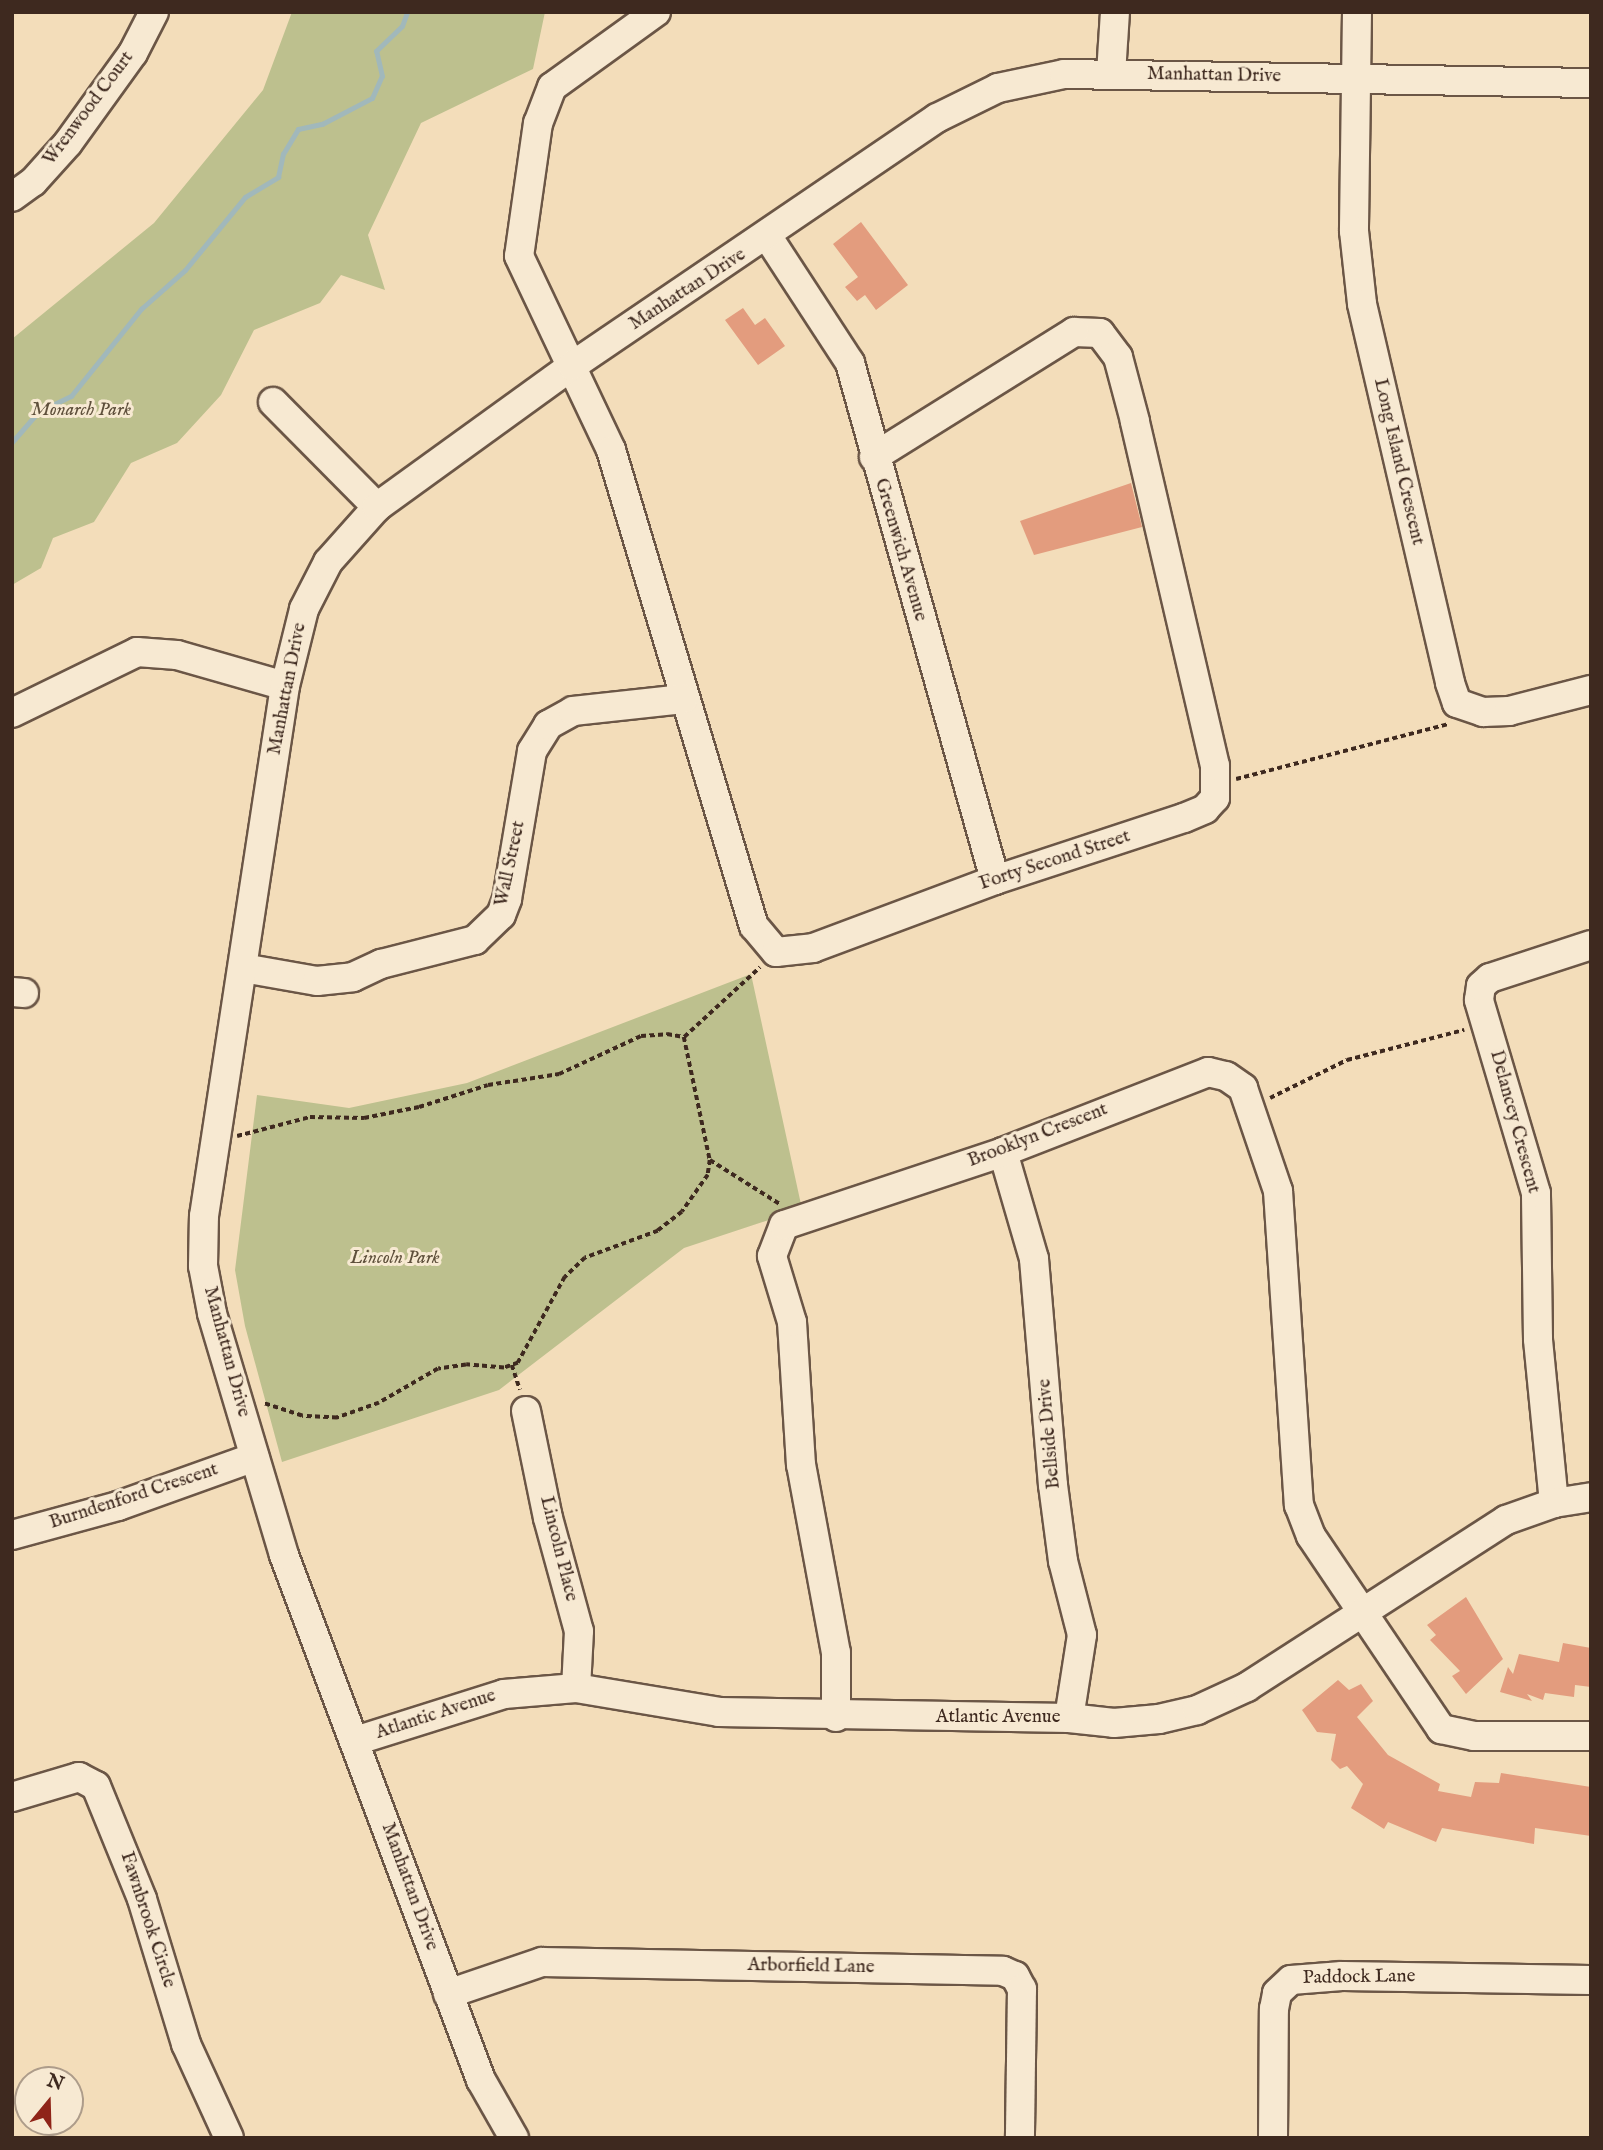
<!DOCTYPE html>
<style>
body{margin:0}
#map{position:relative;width:1603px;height:2150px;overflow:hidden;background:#f3ddba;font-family:"IM FELL English",serif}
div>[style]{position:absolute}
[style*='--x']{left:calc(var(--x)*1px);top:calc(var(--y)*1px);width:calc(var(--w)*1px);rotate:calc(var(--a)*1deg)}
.green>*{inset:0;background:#bdc08e}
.stream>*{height:5px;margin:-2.5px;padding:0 2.5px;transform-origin:2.5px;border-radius:2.5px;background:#a1b8bb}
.building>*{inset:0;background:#e39c7e}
.path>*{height:3.5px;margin-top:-1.75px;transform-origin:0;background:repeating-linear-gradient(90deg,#3e291f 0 5px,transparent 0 8.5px)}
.roads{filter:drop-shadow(2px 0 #6b5646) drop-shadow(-2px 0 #6b5646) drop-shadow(0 2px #6b5646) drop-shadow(0 -2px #6b5646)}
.minor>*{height:28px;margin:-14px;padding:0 14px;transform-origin:14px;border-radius:14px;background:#f7e9d2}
span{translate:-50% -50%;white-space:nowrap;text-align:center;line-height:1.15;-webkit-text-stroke:6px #f7e9d2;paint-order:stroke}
.street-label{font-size:19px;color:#3e291f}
.park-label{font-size:19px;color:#5e4f3b;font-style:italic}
.frame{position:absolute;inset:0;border:14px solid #3e291f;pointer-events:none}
.north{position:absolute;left:14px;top:2066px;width:70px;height:70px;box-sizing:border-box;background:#f7e9d2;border:2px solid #ad9c8a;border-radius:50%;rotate:19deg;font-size:19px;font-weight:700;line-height:28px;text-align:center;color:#3e291f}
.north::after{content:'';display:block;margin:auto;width:24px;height:32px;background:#8f2418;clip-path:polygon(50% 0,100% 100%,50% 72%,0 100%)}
</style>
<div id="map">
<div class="green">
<i style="clip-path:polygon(292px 12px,545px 12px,533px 69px,421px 123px,368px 235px,385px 290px,341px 275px,320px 303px,254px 330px,221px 395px,177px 443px,131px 463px,94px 522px,53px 538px,41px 568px,12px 585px,12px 339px,154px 223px,263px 90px)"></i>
<i style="clip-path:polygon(751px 974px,802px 1209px,684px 1248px,499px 1390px,282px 1462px,245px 1326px,235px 1270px,257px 1095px,349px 1108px,467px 1083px)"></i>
</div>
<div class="stream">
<i style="--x:12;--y:442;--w:40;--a:-49"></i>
<i style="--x:38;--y:412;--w:37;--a:-26"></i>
<i style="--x:71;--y:396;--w:112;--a:-51.2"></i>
<i style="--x:141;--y:309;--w:59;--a:-41.6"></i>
<i style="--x:185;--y:270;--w:94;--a:-50.6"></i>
<i style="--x:245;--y:197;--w:39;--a:-31"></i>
<i style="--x:278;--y:177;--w:24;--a:-78"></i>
<i style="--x:283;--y:154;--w:29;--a:-59"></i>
<i style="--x:298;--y:129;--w:25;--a:-12"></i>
<i style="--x:322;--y:124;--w:56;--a:-27.5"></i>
<i style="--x:372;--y:98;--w:24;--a:-66"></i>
<i style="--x:382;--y:76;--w:26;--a:-103"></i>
<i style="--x:376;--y:51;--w:36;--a:-44"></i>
<i style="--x:402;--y:26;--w:15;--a:-70"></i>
</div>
<div class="building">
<i style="clip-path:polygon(861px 222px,908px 285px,876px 310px,865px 295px,857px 301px,845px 287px,858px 277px,833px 244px)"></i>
<i style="clip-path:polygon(743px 308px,755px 325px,765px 318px,785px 346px,758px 365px,725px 320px)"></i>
<i style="clip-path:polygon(1131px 483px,1142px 527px,1034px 555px,1020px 521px)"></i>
<i style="clip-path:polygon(1466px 1597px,1503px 1659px,1466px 1694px,1452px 1676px,1460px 1671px,1430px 1640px,1436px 1635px,1427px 1625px)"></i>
<i style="clip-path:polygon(1563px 1643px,1591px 1648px,1591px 1687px,1575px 1685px,1574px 1697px,1545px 1693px,1543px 1700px,1527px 1694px,1532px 1701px,1500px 1692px,1508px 1667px,1513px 1674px,1519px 1654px,1559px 1662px)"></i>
<i style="clip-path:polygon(1338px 1680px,1349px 1690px,1361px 1684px,1373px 1701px,1357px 1717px,1388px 1755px,1440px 1784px,1438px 1791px,1471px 1797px,1475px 1782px,1499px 1783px,1501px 1773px,1591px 1787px,1591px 1836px,1535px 1828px,1534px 1844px,1442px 1828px,1436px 1842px,1388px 1822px,1384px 1829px,1351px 1808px,1363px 1784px,1347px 1766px,1340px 1769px,1331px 1760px,1336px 1734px,1317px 1732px,1302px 1710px)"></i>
</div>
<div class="path">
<i style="--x:1236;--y:779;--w:220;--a:-14.5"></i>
<i style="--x:684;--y:1037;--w:103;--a:-42.6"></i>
<i style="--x:1270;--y:1098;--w:86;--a:-26.3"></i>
<i style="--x:1347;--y:1060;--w:121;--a:-14.4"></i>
<i style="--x:237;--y:1136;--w:75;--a:-14.6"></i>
<i style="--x:310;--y:1117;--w:54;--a:1.1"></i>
<i style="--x:364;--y:1118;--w:56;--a:-11.3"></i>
<i style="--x:419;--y:1107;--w:72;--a:-17.7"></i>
<i style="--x:488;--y:1085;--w:72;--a:-8.8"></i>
<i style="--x:559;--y:1074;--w:90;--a:-24.9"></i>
<i style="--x:641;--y:1036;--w:26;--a:-4"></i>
<i style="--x:667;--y:1034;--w:17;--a:10"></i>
<i style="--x:684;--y:1037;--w:126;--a:78.1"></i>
<i style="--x:710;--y:1160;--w:15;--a:98"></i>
<i style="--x:708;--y:1175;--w:45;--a:125.1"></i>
<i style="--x:682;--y:1212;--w:31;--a:142"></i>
<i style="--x:658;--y:1231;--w:78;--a:159.7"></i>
<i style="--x:585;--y:1258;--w:28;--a:136"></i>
<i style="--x:565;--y:1277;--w:98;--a:118.7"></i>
<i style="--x:518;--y:1363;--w:15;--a:160"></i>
<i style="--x:504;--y:1368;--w:38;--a:-175"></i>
<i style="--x:466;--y:1365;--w:28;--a:172"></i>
<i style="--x:438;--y:1369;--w:68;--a:150"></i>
<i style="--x:379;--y:1403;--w:45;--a:160.3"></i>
<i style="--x:337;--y:1418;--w:35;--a:-177"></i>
<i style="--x:302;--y:1416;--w:40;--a:-162"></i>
<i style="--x:710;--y:1160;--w:83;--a:32.2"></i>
<i style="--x:512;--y:1365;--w:26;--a:72"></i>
</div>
<div class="roads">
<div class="minor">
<i style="--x:656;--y:12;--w:128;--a:144.2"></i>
<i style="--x:552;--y:87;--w:39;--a:111"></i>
<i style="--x:538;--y:123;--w:134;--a:98.1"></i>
<i style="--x:519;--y:256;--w:215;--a:64.6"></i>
<i style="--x:611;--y:450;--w:497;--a:73.3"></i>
<i style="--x:754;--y:926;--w:34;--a:50"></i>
<i style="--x:776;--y:952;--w:37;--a:-6"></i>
<i style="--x:813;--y:948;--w:194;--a:-20.5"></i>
<i style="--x:995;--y:880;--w:199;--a:-18.2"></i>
<i style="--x:1184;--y:818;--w:23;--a:-23"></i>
<i style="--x:1205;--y:809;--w:15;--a:-48"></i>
<i style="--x:1215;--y:798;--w:32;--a:-90"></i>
<i style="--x:1215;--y:766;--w:354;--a:-103.1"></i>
<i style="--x:1135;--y:421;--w:66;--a:-104.9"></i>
<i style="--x:1118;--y:357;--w:30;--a:-127"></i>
<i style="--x:1100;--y:333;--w:26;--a:-178"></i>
<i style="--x:1074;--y:332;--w:236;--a:148"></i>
<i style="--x:1357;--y:12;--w:219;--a:90.8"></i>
<i style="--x:1354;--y:231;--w:73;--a:83.7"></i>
<i style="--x:1362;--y:304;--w:389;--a:76.9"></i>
<i style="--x:1450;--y:683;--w:21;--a:71"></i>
<i style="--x:1457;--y:703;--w:28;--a:19"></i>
<i style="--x:1483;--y:712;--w:26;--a:-2"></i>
<i style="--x:1509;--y:711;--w:85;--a:-14.4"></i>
<i style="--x:1111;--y:74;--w:62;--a:-86.3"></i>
<i style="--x:12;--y:197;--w:26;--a:-36"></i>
<i style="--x:33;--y:182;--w:52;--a:-48.1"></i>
<i style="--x:68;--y:143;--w:111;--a:-54.2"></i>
<i style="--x:133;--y:53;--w:46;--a:-62.9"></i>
<i style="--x:768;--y:237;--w:150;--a:56.9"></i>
<i style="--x:850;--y:363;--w:537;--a:74.33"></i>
<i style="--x:273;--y:402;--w:148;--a:45.3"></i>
<i style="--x:12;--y:713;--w:139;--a:-26"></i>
<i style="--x:137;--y:652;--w:40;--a:4.3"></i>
<i style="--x:177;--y:655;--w:112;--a:16"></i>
<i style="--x:243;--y:968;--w:75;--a:10"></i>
<i style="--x:317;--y:981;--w:36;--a:-6"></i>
<i style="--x:353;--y:977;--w:31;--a:-25"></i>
<i style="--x:381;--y:964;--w:97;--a:-14.3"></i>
<i style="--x:475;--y:940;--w:36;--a:-44"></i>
<i style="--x:501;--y:915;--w:17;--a:-69"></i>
<i style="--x:507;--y:899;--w:150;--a:-80.4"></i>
<i style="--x:532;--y:751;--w:31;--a:-58"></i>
<i style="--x:548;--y:725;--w:29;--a:-29"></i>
<i style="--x:573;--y:711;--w:111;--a:-6.2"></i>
<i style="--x:12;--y:992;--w:12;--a:5"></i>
<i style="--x:1003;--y:1152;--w:111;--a:73.8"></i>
<i style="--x:1034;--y:1259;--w:227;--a:85.2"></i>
<i style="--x:1053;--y:1485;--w:77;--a:82.5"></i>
<i style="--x:1063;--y:1561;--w:76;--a:75.6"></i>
<i style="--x:1082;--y:1635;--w:84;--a:98.9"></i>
<i style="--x:526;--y:1411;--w:109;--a:78.4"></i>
<i style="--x:548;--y:1518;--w:117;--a:74.7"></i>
<i style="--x:579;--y:1631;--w:57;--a:93"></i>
<i style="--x:1554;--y:1503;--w:165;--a:-95.6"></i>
<i style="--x:1538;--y:1339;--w:146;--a:-90.8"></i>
<i style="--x:1536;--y:1193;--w:201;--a:-106.5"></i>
<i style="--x:1479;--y:1000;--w:14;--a:-82"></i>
<i style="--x:1481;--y:986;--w:12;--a:-42"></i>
<i style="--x:1490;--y:978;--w:106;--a:-18.1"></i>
<i style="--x:12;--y:1535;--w:110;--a:-15.3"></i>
<i style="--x:118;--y:1506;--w:145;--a:-19.7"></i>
<i style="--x:836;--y:1717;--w:64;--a:-90"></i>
<i style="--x:836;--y:1653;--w:191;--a:-100.5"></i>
<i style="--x:801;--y:1465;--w:143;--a:-93.6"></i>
<i style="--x:792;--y:1322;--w:69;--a:-106.9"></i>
<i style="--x:772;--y:1256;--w:33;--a:-69"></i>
<i style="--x:784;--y:1225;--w:231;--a:-18.4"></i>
<i style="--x:1003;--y:1152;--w:220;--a:-21.3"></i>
<i style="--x:1208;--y:1072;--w:18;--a:13"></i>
<i style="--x:1226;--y:1076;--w:21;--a:35"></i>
<i style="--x:1243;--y:1088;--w:109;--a:71.2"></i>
<i style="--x:1278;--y:1191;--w:315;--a:86.2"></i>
<i style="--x:1299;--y:1505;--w:33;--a:69"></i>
<i style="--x:1311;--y:1536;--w:233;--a:56"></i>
<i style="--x:1441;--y:1729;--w:34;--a:12"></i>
<i style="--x:1474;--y:1736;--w:117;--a:0"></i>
<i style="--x:355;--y:1741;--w:156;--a:-17.5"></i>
<i style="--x:504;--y:1694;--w:72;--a:-4.8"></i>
<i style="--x:576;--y:1688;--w:145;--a:9.5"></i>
<i style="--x:719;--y:1712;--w:350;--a:1"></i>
<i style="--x:1069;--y:1718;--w:45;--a:6.3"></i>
<i style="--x:1114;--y:1723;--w:45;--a:-5.1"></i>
<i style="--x:1159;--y:1719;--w:39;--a:-13"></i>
<i style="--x:1197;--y:1710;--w:55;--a:-24.7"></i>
<i style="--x:1247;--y:1687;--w:308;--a:-32.8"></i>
<i style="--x:1506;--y:1520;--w:51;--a:-19.5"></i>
<i style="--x:1554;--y:1503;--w:37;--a:-9"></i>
<i style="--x:12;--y:1797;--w:70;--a:-16.6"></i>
<i style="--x:79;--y:1777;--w:19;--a:28"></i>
<i style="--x:96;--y:1786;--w:122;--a:67.8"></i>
<i style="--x:142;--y:1899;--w:152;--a:73.1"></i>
<i style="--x:186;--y:2044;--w:103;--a:65.4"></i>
<i style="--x:448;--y:1994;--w:99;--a:-18.8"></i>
<i style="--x:542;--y:1962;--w:461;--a:1.1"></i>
<i style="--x:1003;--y:1971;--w:13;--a:23"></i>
<i style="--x:1015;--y:1976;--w:15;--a:62"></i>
<i style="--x:1022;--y:1989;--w:149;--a:90.8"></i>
<i style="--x:514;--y:2138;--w:67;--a:-119.6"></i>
<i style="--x:481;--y:2080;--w:561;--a:-110.57"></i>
<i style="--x:284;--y:1555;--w:252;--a:-106.6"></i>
<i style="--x:212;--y:1313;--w:48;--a:-100.8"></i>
<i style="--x:203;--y:1266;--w:50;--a:-88.9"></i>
<i style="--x:204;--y:1216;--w:536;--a:-81.31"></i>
<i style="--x:285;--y:686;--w:79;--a:-76.1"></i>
<i style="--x:304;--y:609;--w:53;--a:-62.9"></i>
<i style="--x:328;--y:562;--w:74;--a:-48.3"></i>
<i style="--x:377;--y:507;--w:241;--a:-35.9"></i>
<i style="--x:572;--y:366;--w:441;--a:-34.2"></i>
<i style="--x:937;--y:118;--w:68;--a:-26.2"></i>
<i style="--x:998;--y:88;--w:67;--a:-12"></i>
<i style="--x:1064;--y:74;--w:527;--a:0.98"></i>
<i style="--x:1273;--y:2138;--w:129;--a:-89.6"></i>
<i style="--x:1274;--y:2009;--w:16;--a:-79"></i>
<i style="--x:1277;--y:1993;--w:19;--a:-43"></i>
<i style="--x:1291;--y:1980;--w:51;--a:-4.5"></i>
<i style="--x:1342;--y:1976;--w:249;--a:0.9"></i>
</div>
</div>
<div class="street-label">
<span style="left:1214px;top:76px;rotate:1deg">Manhattan Drive</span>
<span style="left:89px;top:109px;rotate:-53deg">Wrenwood Court</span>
<span style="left:688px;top:290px;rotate:-33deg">Manhattan Drive</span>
<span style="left:1398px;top:462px;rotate:77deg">Long Island Crescent</span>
<span style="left:900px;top:550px;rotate:74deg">Greenwich Avenue</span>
<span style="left:288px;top:689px;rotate:-79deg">Manhattan Drive</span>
<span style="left:1055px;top:861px;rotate:-18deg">Forty Second Street</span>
<span style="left:511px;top:864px;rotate:-78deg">Wall Street</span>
<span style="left:1514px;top:1122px;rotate:75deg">Delancey Crescent</span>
<span style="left:1038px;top:1136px;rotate:-21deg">Brooklyn Crescent</span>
<span style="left:226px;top:1352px;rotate:75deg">Manhattan Drive</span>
<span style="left:1050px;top:1434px;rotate:-95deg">Bellside Drive</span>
<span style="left:134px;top:1497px;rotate:-18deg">Burndenford Crescent</span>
<span style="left:558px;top:1549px;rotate:76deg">Lincoln Place</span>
<span style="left:436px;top:1715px;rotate:-18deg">Atlantic Avenue</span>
<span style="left:998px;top:1718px">Atlantic Avenue</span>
<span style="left:409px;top:1887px;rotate:70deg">Manhattan Drive</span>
<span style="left:147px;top:1920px;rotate:72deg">Fawnbrook Circle</span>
<span style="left:811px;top:1967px;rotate:1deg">Arborfield Lane</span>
<span style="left:1359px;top:1978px;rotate:-1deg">Paddock Lane</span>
</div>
<div class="park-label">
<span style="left:81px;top:411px">Monarch Park</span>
<span style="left:395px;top:1259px">Lincoln Park</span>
</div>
<div class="frame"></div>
<div class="north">N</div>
</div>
